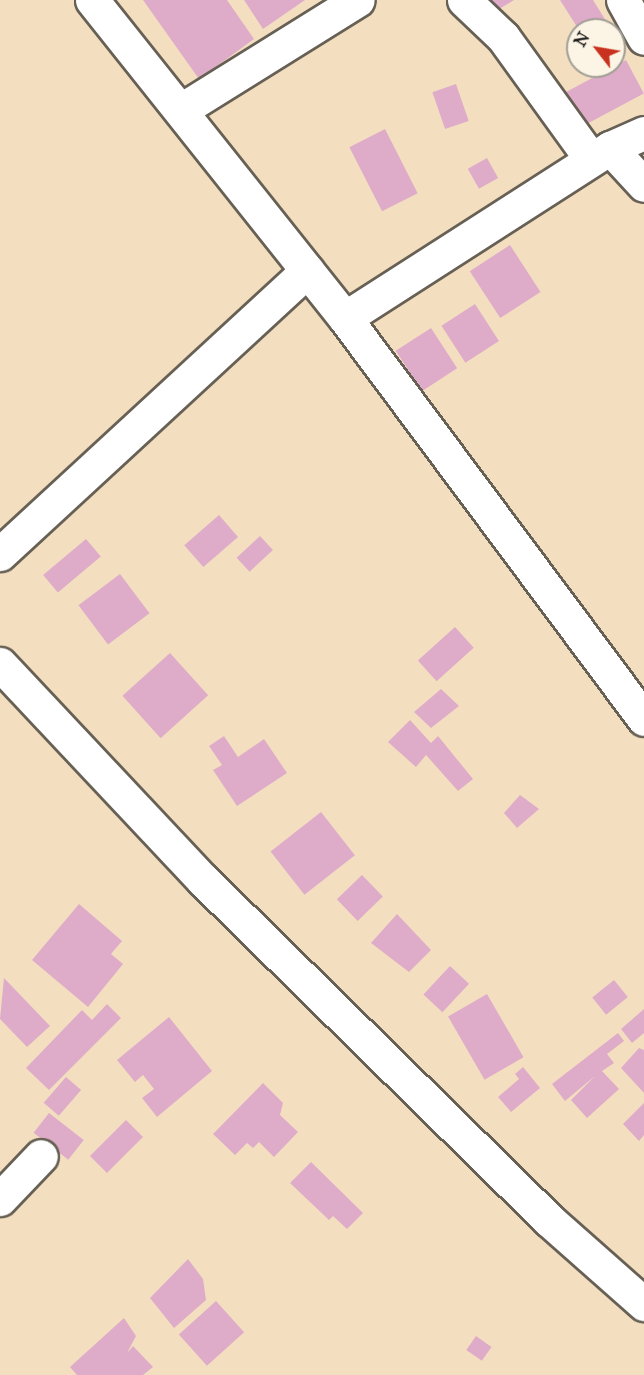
<!DOCTYPE html>
<style>
body{margin:0}
#map{position:relative;width:644px;height:1375px;overflow:hidden;background:#f3dfc0;font-family:"IM FELL Great Primer",serif}
div>[style]{position:absolute}
[style*='--x']{left:calc(var(--x)*1px);top:calc(var(--y)*1px);width:calc(var(--w)*1px);rotate:calc(var(--a)*1deg)}
.building>*{inset:0;background:#deacc9;transform-origin:0 0}
.roads{filter:drop-shadow(2px 0 #676055) drop-shadow(-2px 0 #676055) drop-shadow(0 2px #676055) drop-shadow(0 -2px #676055)}
.minor>*{height:33px;margin:-16.5px;padding:0 16.5px;transform-origin:16.5px;border-radius:16.5px;background:#fff}
span{translate:-50% -50%;white-space:nowrap;text-align:center;line-height:1.15;-webkit-text-stroke:4.5px #fcf5e5;paint-order:stroke}
.north{position:absolute;left:566px;top:18px;width:60px;height:60px;box-sizing:border-box;background:#fcf5e5;border:2px solid #a29e95;border-radius:50%;rotate:301deg;font-size:16px;font-weight:700;line-height:24px;text-align:center;color:#1c1c1c}
.north::after{content:'';display:block;margin:auto;width:21px;height:27px;background:#c8321e;clip-path:polygon(50% 0,100% 100%,50% 72%,0 100%)}
</style>
<div id="map">
<div class="building">
<i style="clip-path:polygon(143px 0,227px 0,254px 39px,199px 79px)"></i>
<i style="clip-path:polygon(244px 0,305px 0,263px 29px)"></i>
<i style="clip-path:polygon(489px 0,514px 0,496px 11px)"></i>
<i style="clip-path:polygon(560px 0,593px 0,608px 24px,579px 30px)"></i>
<i style="left:626px;top:60px;width:38px;height:69px;rotate:62deg"></i>
<i style="left:456px;top:84px;width:39px;height:25px;rotate:71deg"></i>
<i style="left:385px;top:129px;width:72px;height:40px;rotate:63deg"></i>
<i style="left:487px;top:158px;width:23px;height:22px;rotate:61deg"></i>
<i style="left:510px;top:245px;width:56px;height:48px;rotate:57deg"></i>
<i style="left:475px;top:304px;width:44px;height:40px;rotate:57deg"></i>
<i style="left:431px;top:328px;width:48px;height:42px;rotate:57deg"></i>
<i style="left:219px;top:515px;width:29px;height:46px;rotate:49deg"></i>
<i style="left:260px;top:536px;width:19px;height:32px;rotate:47deg"></i>
<i style="left:86px;top:539px;width:23px;height:56px;rotate:50deg"></i>
<i style="left:120px;top:574px;width:49px;height:52px;rotate:53deg"></i>
<i style="left:455px;top:627px;width:28px;height:50px;rotate:48deg"></i>
<i style="left:170px;top:653px;width:57px;height:64px;rotate:48deg"></i>
<i style="clip-path:polygon(441px 689px,459px 706px,431px 728px,414px 712px)"></i>
<i style="clip-path:polygon(410px 720px,431px 743px,438px 736px,473px 779px,458px 791px,426px 755px,416px 767px,388px 742px)"></i>
<i style="clip-path:polygon(224px 736px,238px 757px,264px 739px,287px 773px,237px 806px,213px 770px,222px 765px,209px 746px)"></i>
<i style="clip-path:polygon(520px 795px,539px 809px,517px 828px,504px 813px)"></i>
<i style="left:321px;top:812px;width:55px;height:64px;rotate:52deg"></i>
<i style="left:362px;top:875px;width:30px;height:35px;rotate:46deg"></i>
<i style="clip-path:polygon(79px 904px,122px 941px,111px 954px,123px 964px,88px 1007px,32px 960px)"></i>
<i style="clip-path:polygon(397px 914px,431px 950px,409px 972px,371px 943px)"></i>
<i style="left:450px;top:966px;width:26px;height:39px;rotate:43deg"></i>
<i style="clip-path:polygon(4px 978px,50px 1026px,27px 1047px,0 1019px)"></i>
<i style="left:614px;top:980px;width:22px;height:28px;rotate:51deg"></i>
<i style="left:487px;top:994px;width:73px;height:45px;rotate:60deg"></i>
<i style="clip-path:polygon(107px 1004px,121px 1018px,49px 1090px,26px 1068px,82px 1010px,92px 1020px)"></i>
<i style="clip-path:polygon(644px 1009px,644px 1033px,632px 1043px,621px 1029px)"></i>
<i style="clip-path:polygon(169px 1017px,212px 1071px,157px 1117px,142px 1098px,154px 1089px,143px 1075px,135px 1082px,117px 1060px)"></i>
<i style="clip-path:polygon(618px 1033px,624px 1041px,607px 1054px,614px 1063px,602px 1071px,619px 1089px,587px 1118px,571px 1100px,595px 1076px,565px 1101px,552px 1084px)"></i>
<i style="clip-path:polygon(639px 1048px,644px 1050px,644px 1093px,621px 1068px)"></i>
<i style="clip-path:polygon(523px 1067px,540px 1088px,511px 1112px,498px 1097px,519px 1079px,515px 1074px)"></i>
<i style="left:66px;top:1077px;width:20px;height:34px;rotate:41deg"></i>
<i style="clip-path:polygon(263px 1083px,283px 1103px,280px 1115px,298px 1132px,274px 1157px,259px 1142px,253px 1148px,247px 1143px,235px 1155px,213px 1134px)"></i>
<i style="clip-path:polygon(644px 1103px,644px 1135px,639px 1141px,623px 1124px)"></i>
<i style="left:49px;top:1113px;width:44px;height:25px;rotate:38deg"></i>
<i style="left:126px;top:1120px;width:24px;height:51px;rotate:45deg"></i>
<i style="clip-path:polygon(311px 1162px,363px 1213px,347px 1229px,333px 1216px,329px 1220px,290px 1183px)"></i>
<i style="clip-path:polygon(188px 1259px,203px 1279px,206px 1300px,174px 1328px,150px 1298px)"></i>
<i style="left:216px;top:1301px;width:42px;height:50px;rotate:48deg"></i>
<i style="clip-path:polygon(124px 1318px,136px 1336px,127px 1353px,133px 1346px,153px 1367px,143px 1375px,77px 1375px,70px 1367px)"></i>
<i style="left:476px;top:1336px;width:19px;height:17px;rotate:35deg"></i>
</div>
<div class="roads">
<div class="minor">
<i style="--x:92;--y:0;--w:406;--a:51.5"></i>
<i style="--x:345;--y:318;--w:500;--a:53.29"></i>
<i style="--x:464;--y:0;--w:54;--a:43.5"></i>
<i style="--x:503;--y:37;--w:150;--a:54.2"></i>
<i style="--x:623;--y:0;--w:43;--a:61.1"></i>
<i style="--x:181;--y:110;--w:208;--a:-31.9"></i>
<i style="--x:610;--y:148;--w:50;--a:47.4"></i>
<i style="--x:345;--y:318;--w:315;--a:-32.7"></i>
<i style="--x:610;--y:148;--w:37;--a:-24"></i>
<i style="--x:0;--y:554;--w:418;--a:-42.7"></i>
<i style="--x:0;--y:664;--w:296;--a:46.8"></i>
<i style="--x:203;--y:880;--w:485;--a:44.5"></i>
<i style="--x:549;--y:1220;--w:127;--a:41.5"></i>
<i style="--x:0;--y:1199;--w:59;--a:-46.4"></i>
</div>
</div>
<div class="north">N</div>
</div>
